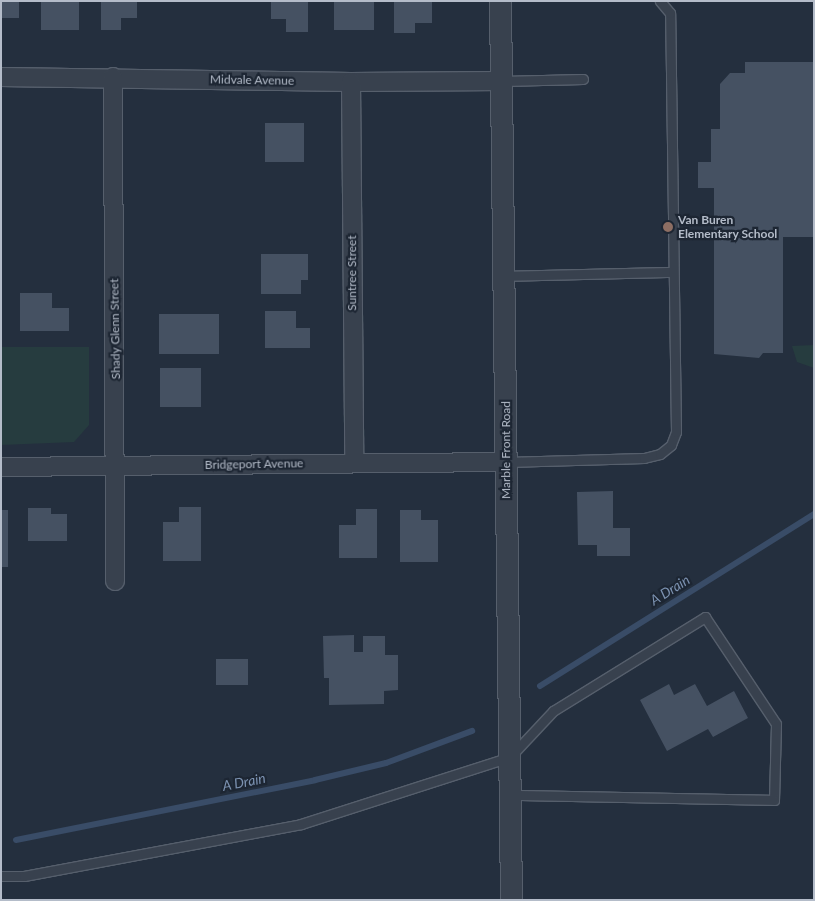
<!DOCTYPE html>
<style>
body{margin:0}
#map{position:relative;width:815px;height:901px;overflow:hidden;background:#242f3e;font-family:Lato,sans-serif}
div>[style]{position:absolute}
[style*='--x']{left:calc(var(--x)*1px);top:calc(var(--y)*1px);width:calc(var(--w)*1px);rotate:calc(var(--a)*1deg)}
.green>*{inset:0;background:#263c3f}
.stream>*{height:6px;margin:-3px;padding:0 3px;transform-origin:3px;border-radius:3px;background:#394c67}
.building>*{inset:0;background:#455162;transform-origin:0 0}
.roads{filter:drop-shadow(1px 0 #565f6c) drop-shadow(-1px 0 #565f6c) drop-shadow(0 1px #565f6c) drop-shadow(0 -1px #565f6c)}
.service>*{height:9px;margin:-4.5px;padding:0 4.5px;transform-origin:4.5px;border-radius:4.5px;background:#38414e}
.minor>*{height:18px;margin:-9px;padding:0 9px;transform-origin:9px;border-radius:9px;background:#38414e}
.tertiary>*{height:21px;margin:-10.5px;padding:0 10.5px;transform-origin:10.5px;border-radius:10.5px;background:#38414e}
.dots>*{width:14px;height:14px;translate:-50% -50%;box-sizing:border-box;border:2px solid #1d2633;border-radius:50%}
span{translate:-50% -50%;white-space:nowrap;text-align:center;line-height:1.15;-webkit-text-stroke:4.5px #1d2633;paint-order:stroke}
.street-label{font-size:12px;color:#b4bcc9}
.poi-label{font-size:12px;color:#b4bcc9;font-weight:700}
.left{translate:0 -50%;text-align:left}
.water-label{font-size:14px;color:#7c92b1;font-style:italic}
.frame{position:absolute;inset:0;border:2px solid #b4bcc9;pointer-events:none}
</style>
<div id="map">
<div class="green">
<i style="clip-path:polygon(814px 345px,814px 368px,797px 362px,792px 346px)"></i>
<i style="clip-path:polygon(1px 347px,89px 347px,89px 425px,74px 442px,1px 445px)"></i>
</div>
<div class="stream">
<i style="--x:540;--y:686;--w:324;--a:-32.1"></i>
<i style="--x:16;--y:840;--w:305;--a:-11.3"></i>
<i style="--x:315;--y:780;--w:73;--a:-13.5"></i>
<i style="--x:386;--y:763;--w:92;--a:-20.4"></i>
</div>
<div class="building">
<i style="left:1px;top:1px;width:18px;height:17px"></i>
<i style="left:41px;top:1px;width:38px;height:29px"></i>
<i style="clip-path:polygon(101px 1px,137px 1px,137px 18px,121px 18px,121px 30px,101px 30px)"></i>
<i style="clip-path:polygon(271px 1px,308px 1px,308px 32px,286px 32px,286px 19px,271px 19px)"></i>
<i style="left:334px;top:1px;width:40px;height:29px"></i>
<i style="clip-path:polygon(394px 1px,432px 1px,432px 23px,415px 23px,415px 33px,394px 33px)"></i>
<i style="clip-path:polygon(745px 62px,814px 62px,814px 237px,783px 237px,783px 353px,763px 353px,759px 358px,714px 354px,714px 188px,698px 188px,698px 162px,711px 162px,711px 129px,720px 129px,720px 84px,730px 73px,745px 73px)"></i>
<i style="left:265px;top:123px;width:39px;height:39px"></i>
<i style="clip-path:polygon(261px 254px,308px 254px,308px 280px,301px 280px,301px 294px,261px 294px)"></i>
<i style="clip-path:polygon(20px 293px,52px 293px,52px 308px,69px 308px,69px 331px,20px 331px)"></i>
<i style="clip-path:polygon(265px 311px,296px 311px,296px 328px,310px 328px,310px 348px,265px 348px)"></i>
<i style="left:159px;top:314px;width:60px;height:40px"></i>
<i style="left:160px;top:368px;width:41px;height:39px"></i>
<i style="clip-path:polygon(613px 491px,613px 528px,630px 528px,630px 556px,597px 556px,597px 545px,578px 545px,577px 492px)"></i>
<i style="clip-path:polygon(179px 507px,201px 507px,201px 561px,163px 561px,163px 522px,179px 522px)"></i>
<i style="clip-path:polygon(28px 508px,51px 508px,51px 514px,67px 514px,67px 541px,28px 541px)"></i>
<i style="clip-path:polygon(356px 509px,377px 509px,377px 558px,339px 558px,339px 525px,356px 525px)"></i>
<i style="left:1px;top:510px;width:7px;height:57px"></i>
<i style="clip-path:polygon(400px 510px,421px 510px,421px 520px,438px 520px,438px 562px,400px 562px)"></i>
<i style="clip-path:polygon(354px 635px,354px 652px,363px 652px,363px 636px,385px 636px,385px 655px,398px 655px,398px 690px,384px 691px,384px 704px,329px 705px,329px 678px,324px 678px,323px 636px)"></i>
<i style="left:216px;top:659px;width:32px;height:26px"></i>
<i style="clip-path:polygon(669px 684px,674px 695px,695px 684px,707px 706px,734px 691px,748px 718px,713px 737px,708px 729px,667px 751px,640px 700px)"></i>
</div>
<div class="roads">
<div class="service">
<i style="--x:502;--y:81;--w:81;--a:-1.4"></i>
<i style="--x:504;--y:276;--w:169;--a:-1.4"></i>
<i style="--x:506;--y:462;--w:138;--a:-1.7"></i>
<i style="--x:644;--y:458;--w:16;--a:-14"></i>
<i style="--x:660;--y:454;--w:14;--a:-39"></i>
<i style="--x:671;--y:445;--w:14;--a:-69"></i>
<i style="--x:676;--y:432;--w:419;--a:-90.8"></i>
<i style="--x:670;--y:13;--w:16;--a:-130"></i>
<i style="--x:1;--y:876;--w:23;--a:0"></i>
<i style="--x:24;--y:876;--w:282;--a:-10.6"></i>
<i style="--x:301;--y:824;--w:219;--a:-17.8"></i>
<i style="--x:510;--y:757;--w:63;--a:-46.9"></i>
<i style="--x:553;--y:711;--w:179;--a:-31.7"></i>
<i style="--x:705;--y:617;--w:128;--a:56.4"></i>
<i style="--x:776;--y:724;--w:76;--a:91.5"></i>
<i style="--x:774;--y:800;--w:263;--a:-178.9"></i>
</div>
<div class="minor">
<i style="--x:1;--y:77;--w:350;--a:0.8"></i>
<i style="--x:351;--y:82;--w:151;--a:-0.4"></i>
<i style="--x:113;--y:77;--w:504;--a:89.77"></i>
<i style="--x:351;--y:82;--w:381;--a:89.5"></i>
<i style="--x:1;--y:467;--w:505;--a:-0.57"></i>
</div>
<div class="tertiary">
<i style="--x:500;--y:1;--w:899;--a:89.3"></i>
</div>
</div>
<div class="dots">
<i style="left:668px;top:227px;background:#8d6e63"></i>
</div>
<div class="street-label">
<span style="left:252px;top:80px;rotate:1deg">Midvale Avenue</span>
<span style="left:352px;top:273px;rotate:-90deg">Suntree Street</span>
<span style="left:115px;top:329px;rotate:-91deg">Shady Glenn Street</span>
<span style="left:506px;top:450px;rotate:-90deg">Marble Front Road</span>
<span style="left:254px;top:464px;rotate:-1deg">Bridgeport Avenue</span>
</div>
<div class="poi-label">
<span class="left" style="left:678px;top:227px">Van Buren<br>Elementary School</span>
</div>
<div class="water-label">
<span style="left:670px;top:590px;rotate:-32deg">A Drain</span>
<span style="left:244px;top:782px;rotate:-11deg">A Drain</span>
</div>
<div class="frame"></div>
</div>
